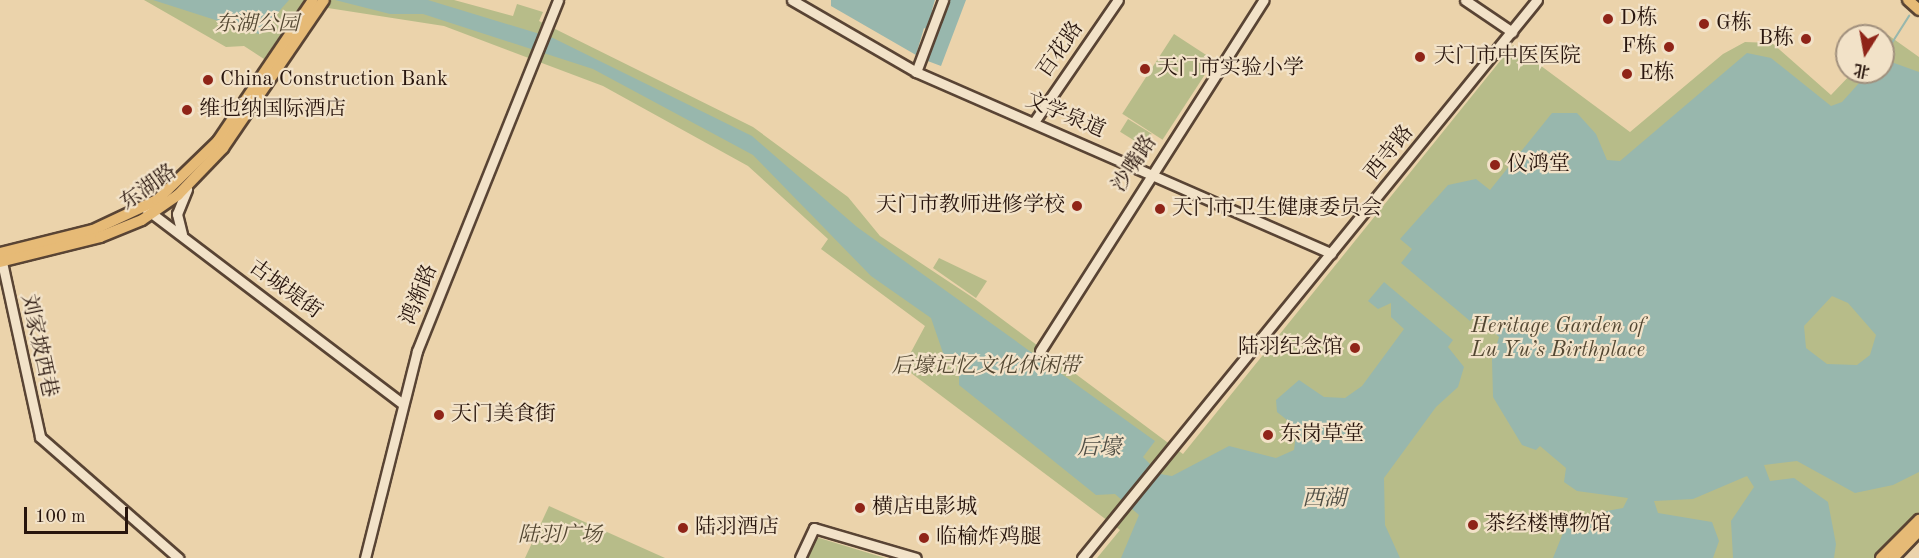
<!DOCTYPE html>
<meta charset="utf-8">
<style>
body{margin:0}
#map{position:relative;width:1919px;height:558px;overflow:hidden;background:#ebd3ab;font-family:"Old Standard TT","Noto Serif SC",serif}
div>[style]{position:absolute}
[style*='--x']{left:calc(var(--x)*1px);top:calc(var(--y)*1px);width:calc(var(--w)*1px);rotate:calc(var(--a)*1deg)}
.green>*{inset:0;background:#b7bc89;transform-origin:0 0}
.water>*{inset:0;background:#98b7ad}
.stream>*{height:2px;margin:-1px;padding:0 1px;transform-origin:1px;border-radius:1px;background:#98b7ad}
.roads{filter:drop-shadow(2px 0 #594434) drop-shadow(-2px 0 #594434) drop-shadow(0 2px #594434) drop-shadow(0 -2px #594434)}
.minor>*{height:9px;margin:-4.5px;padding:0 4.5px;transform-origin:4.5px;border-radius:4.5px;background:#f2e2c8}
.major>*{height:10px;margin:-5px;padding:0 5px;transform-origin:5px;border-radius:5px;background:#e6ba76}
.dots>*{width:16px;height:16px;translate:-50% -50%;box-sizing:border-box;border:3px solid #f2e2c8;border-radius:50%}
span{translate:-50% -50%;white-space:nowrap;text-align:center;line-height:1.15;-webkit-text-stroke:4.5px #f2e2c8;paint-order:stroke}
.poi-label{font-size:21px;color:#28150d}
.left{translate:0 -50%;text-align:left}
.right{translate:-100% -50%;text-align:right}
.park-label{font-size:21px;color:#534732;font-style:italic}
.street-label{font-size:21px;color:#28150d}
.water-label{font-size:22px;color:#4f4e45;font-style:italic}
.north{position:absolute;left:1835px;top:24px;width:60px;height:60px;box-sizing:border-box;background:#f2e2c8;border:2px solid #a1907d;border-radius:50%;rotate:191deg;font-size:16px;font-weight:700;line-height:24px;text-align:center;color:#28150d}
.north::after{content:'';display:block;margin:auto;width:21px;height:27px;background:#8f2418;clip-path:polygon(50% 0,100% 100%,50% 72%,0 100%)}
.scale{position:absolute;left:24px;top:507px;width:104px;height:27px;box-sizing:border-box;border:3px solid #28150d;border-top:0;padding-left:8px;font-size:18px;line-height:21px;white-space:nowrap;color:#28150d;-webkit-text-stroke:4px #f2e2c8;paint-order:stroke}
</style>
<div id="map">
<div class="green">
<i style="clip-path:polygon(144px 0,454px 0,513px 16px,517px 4px,543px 12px,539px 21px,753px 127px,848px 197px,880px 236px,975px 299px,1183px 454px,1513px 45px,1630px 132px,1723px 54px,1745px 42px,1772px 43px,1831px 95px,1853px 72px,1883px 72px,1883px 40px,1888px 35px,1919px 57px,1919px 512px,1879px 558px,1097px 558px,1120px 530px,903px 367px,925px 326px,821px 249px,828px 239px,748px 166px,603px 86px,444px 26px,302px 4px,264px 59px,244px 46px,226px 47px)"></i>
<i style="left:1174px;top:34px;width:48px;height:95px;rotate:33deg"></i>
<i style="left:1128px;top:119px;width:28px;height:15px;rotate:32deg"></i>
<i style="clip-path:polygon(939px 258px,987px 281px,976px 298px,933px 268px)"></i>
<i style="clip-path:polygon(549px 506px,665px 558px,525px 558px)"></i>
<i style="clip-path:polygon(816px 537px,885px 558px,807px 558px)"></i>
</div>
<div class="water">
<i style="clip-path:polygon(153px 0,289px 0,259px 34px)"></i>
<i style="clip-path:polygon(335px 0,428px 0,553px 38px,752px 136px,857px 227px,1155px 441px,1143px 457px,1160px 474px,1172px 476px,1229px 446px,1276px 458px,1294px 450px,1297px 428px,1277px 412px,1276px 400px,1299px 380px,1324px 397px,1345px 398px,1362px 386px,1404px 329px,1391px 317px,1391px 303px,1378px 309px,1368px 301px,1384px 282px,1453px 340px,1448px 347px,1464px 367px,1458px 387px,1436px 407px,1384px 478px,1385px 525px,1400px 558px,1121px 558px,1139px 515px,1115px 494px,1096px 495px,959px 385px,959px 365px,943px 353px,931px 318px,871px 276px,753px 155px,593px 69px,423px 14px,390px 14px)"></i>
<i style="clip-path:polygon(831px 0,935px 0,932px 10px,943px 14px,948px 0,966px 0,941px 66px,925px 60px,936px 33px,924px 28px,916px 55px,831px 6px)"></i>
<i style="clip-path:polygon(evenodd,1747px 53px,1771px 58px,1831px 106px,1842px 102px,1869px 72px,1883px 72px,1883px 59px,1919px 72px,1919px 472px,1893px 485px,1855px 493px,1797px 461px,1764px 465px,1770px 481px,1794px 478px,1828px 502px,1836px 544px,1834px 558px,1733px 558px,1731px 521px,1754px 487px,1747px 476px,1693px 499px,1654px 501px,1658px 513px,1712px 522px,1719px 541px,1713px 558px,1553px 558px,1569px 518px,1623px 508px,1628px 498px,1577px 491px,1564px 482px,1566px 468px,1540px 446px,1536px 450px,1522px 445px,1493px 397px,1492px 360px,1499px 337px,1475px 315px,1470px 321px,1401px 263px,1412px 249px,1400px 239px,1448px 185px,1476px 179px,1490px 190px,1552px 113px,1577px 113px,1596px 134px,1607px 160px,1620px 161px,1747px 53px,1832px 296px,1848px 303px,1876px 335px,1870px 355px,1857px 365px,1827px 364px,1806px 348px,1804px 326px,1832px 296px)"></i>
</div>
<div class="stream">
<i style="--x:1883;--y:57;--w:49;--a:-57.6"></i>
</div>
<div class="roads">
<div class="minor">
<i style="--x:792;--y:0;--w:143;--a:30.1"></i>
<i style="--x:916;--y:72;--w:453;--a:23.6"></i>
<i style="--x:1465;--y:0;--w:57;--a:34.2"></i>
<i style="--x:916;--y:72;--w:77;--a:-69.4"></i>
<i style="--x:1034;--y:122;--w:148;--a:-55.5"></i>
<i style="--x:146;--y:209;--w:321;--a:37.2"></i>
<i style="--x:182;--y:234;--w:21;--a:-104"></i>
<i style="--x:177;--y:214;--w:27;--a:-68"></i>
<i style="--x:2;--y:262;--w:179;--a:77.7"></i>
<i style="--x:40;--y:437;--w:184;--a:41.2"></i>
<i style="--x:1040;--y:351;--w:416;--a:-57.5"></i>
<i style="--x:365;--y:558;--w:213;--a:-75.9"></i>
<i style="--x:417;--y:351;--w:378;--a:-68.1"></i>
<i style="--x:800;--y:558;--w:33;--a:-65"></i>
<i style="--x:814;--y:528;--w:106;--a:16.4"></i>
<i style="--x:1082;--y:558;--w:720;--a:-50.81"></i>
</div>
<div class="major">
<i style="--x:1908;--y:0;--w:15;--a:42"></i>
<i style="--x:0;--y:253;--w:96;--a:-13.9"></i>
<i style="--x:93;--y:230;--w:71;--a:-25.1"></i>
<i style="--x:157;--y:200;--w:85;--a:-44"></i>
<i style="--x:218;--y:141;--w:170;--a:-56"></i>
<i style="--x:0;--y:262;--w:103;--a:-14"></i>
<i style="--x:100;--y:237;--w:45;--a:-22"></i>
<i style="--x:142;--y:220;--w:44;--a:-34.8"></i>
<i style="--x:178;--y:195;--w:65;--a:-46.2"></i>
<i style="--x:223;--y:148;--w:179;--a:-55.7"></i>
<i style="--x:1881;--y:558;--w:54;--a:-45"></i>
<i style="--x:1893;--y:558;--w:37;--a:-46"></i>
</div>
</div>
<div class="dots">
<i style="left:1608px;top:19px;background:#8f2418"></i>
<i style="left:1704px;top:24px;background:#8f2418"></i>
<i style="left:1806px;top:39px;background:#8f2418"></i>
<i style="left:1669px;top:47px;background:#8f2418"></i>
<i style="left:1420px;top:57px;background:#8f2418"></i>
<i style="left:1145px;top:69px;background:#8f2418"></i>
<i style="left:1627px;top:74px;background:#8f2418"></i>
<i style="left:208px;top:80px;background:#8f2418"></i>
<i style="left:187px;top:110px;background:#8f2418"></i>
<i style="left:1495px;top:165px;background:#8f2418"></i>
<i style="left:1077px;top:206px;background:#8f2418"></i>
<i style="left:1160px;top:209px;background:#8f2418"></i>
<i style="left:1355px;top:348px;background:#8f2418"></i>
<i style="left:439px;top:415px;background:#8f2418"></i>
<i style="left:1268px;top:435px;background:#8f2418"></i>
<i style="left:860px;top:508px;background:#8f2418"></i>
<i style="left:1473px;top:525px;background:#8f2418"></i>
<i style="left:683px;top:528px;background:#8f2418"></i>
<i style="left:924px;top:538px;background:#8f2418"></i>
</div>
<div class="poi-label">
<span class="left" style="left:1620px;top:19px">D栋</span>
<span class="left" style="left:1716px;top:24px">G栋</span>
<span class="right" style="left:1794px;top:39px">B栋</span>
<span class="right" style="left:1657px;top:47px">F栋</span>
<span class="left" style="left:1434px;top:57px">天门市中医医院</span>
<span class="left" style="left:1157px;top:69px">天门市实验小学</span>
<span class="left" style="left:1639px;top:74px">E栋</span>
<span class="left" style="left:220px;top:80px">China Construction Bank</span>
<span class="left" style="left:199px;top:110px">维也纳国际酒店</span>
<span class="left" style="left:1507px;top:165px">仪鸿堂</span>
<span class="right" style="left:1065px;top:206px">天门市教师进修学校</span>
<span class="left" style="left:1172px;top:209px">天门市卫生健康委员会</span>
<span class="right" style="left:1343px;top:348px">陆羽纪念馆</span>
<span class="left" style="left:451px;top:415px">天门美食街</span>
<span class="left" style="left:1280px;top:435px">东岗草堂</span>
<span class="left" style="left:872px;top:508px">横店电影城</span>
<span class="left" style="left:1485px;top:525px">茶经楼博物馆</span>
<span class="left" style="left:695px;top:528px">陆羽酒店</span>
<span class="left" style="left:936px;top:538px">临榆炸鸡腿</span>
</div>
<div class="park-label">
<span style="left:257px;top:25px">东湖公园</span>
<span style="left:1558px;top:339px">Heritage Garden of<br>Lu Yu’s Birthplace</span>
<span style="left:986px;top:367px">后壕记忆文化休闲带</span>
<span style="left:560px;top:536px">陆羽广场</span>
</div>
<div class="street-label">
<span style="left:1061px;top:50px;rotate:-55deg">百花路</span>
<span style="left:1065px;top:116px;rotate:23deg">文学泉道</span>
<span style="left:1390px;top:153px;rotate:-51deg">西寺路</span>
<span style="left:1135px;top:164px;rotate:-57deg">沙嘴路</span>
<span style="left:149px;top:188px;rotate:-35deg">东湖路</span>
<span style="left:285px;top:290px;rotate:36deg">古城堤街</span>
<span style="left:420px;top:295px;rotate:-68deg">鸿渐路</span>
<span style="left:38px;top:346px;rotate:78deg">刘家坡西巷</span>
</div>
<div class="water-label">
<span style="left:1099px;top:449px">后壕</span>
<span style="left:1324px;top:500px">西湖</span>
</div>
<div class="north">北</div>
<div class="scale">100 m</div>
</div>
